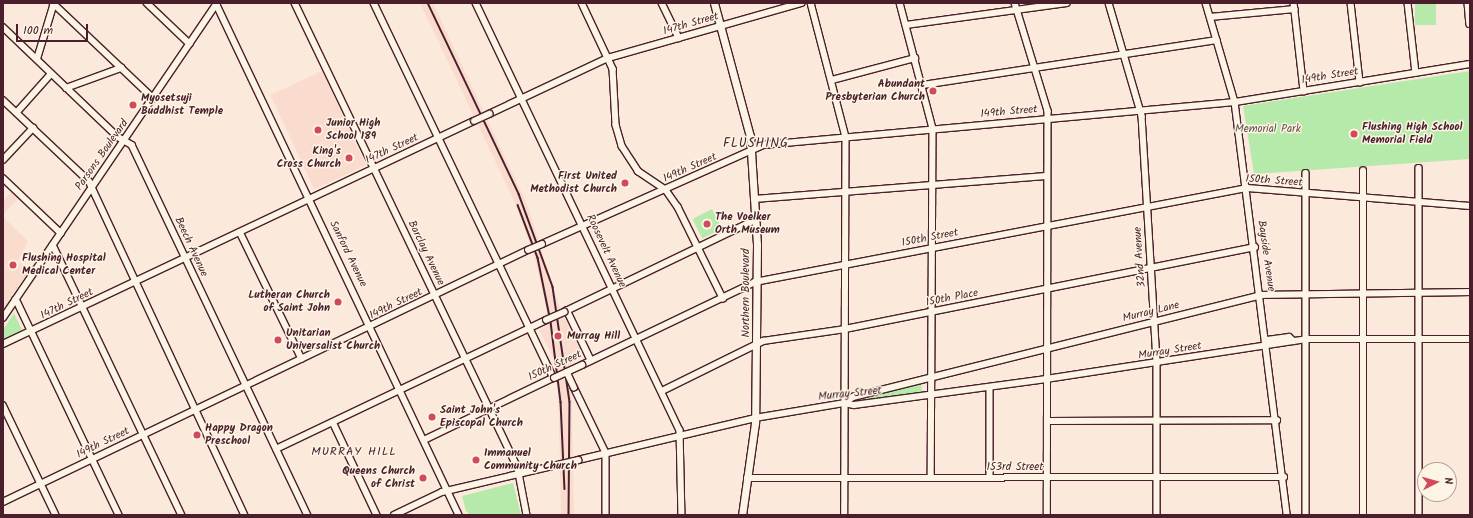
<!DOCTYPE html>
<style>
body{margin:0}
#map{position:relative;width:1473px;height:518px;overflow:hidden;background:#fbeadb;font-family:Kalam,sans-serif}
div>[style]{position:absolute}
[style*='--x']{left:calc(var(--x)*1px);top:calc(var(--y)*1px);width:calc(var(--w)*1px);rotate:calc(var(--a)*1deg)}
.built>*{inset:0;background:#fadccf;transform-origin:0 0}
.green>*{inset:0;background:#b5eaab;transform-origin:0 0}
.roads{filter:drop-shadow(1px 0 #4a1f2b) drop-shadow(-1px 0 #4a1f2b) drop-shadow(0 1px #4a1f2b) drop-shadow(0 -1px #4a1f2b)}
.minor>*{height:5.5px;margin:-2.75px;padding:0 2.75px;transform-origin:2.75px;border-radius:2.75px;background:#fcf5e5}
.major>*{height:7px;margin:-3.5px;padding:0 3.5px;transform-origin:3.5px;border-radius:3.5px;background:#fcf5e5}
.rail>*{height:1.5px;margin:-0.75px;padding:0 0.75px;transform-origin:0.75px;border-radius:0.75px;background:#4a1f2b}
.bridges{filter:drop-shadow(1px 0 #4a1f2b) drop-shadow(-1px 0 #4a1f2b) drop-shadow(0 1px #4a1f2b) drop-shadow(0 -1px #4a1f2b)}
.minor-bridge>*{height:5.5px;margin:-2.75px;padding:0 2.75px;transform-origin:2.75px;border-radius:2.75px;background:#fcf5e5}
.dots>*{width:11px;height:11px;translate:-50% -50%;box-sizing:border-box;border:2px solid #fcf5e5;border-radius:50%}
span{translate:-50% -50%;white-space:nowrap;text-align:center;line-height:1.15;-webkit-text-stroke:3px #fcf5e5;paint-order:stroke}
.street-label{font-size:11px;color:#4a1f2b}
.poi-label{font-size:11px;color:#4a1f2b;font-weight:700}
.right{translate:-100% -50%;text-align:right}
.left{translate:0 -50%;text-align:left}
.park-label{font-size:11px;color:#65524b}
.neighbourhood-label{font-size:12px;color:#4a1f2b;letter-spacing:1px}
.quarter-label{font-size:13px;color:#4a1f2b;letter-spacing:1px}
.frame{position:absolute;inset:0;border:4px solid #4a1f2b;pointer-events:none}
.north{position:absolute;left:1417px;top:462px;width:40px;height:40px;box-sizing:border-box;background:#fcf5e5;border:1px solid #b59f9b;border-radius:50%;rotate:84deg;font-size:11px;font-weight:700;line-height:16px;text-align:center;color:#4a1f2b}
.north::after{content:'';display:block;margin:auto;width:14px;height:18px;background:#d1495b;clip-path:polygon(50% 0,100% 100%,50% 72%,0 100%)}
.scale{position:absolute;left:16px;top:24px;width:72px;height:18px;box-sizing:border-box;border:2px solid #4a1f2b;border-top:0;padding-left:5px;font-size:12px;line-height:14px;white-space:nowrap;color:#4a1f2b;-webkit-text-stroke:3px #fcf5e5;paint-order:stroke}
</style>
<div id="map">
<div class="built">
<i style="clip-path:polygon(420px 3px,433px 3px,527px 204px,559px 306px,583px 356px,571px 363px,574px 515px,561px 515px,558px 384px,554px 358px,539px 330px,547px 326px,547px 311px,535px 259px,515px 203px)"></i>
<i style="left:322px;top:71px;width:104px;height:57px;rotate:65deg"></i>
<i style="clip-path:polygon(11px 192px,18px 199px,3px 215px,3px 201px)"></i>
<i style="clip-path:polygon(3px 217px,28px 241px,18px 262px,30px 269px,3px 309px)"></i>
</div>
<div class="green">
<i style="left:1415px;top:3px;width:21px;height:22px"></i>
<i style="clip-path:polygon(1470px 71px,1470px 159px,1254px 174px,1243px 106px)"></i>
<i style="left:712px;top:209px;width:22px;height:22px;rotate:63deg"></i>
<i style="clip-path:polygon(14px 313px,22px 330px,4px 339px,3px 330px)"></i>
<i style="clip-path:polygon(921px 383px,922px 392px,853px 401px,853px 399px)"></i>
<i style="clip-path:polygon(513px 483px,521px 515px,470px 515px,466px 511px,462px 496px)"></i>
</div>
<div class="roads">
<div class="minor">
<i style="--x:53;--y:3;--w:138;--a:43.5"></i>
<i style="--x:147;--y:3;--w:59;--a:43.6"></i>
<i style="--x:216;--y:3;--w:567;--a:64.61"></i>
<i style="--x:295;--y:3;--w:516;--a:64.38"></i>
<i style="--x:518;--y:468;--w:48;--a:79.2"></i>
<i style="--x:374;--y:3;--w:416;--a:64.4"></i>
<i style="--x:554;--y:378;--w:143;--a:154.3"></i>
<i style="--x:476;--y:3;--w:473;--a:64.5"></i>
<i style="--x:680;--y:430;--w:85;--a:88.7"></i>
<i style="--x:582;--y:3;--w:73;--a:64.8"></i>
<i style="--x:613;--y:69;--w:56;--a:86.9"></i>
<i style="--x:616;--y:125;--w:22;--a:74"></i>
<i style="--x:622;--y:146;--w:30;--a:57"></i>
<i style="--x:638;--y:171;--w:34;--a:34"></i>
<i style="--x:666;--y:190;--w:21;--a:55"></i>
<i style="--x:678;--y:207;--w:102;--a:63.7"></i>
<i style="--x:662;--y:3;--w:39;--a:64"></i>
<i style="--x:811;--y:3;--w:138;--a:75.4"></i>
<i style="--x:846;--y:137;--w:378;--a:90.2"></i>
<i style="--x:900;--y:3;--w:130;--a:75.3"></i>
<i style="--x:933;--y:129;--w:348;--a:90.3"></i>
<i style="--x:1015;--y:3;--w:113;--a:73"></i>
<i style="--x:1048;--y:111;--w:404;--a:90.1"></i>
<i style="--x:1109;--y:3;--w:118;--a:73.7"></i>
<i style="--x:1142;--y:116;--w:248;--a:86.5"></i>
<i style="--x:1157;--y:364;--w:151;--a:90"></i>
<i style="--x:1206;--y:3;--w:103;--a:73.7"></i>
<i style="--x:1235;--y:102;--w:416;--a:82.8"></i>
<i style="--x:1294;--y:3;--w:89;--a:83.5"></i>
<i style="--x:1351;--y:3;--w:80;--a:83.5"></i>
<i style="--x:1408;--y:3;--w:70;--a:83.5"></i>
<i style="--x:1468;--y:3;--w:21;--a:85"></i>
<i style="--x:1210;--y:17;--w:85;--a:-5.4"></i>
<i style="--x:906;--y:25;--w:162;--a:-7.8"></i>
<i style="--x:3;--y:27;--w:159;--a:43.7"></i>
<i style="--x:118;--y:137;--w:16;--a:30"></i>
<i style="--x:132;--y:145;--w:410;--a:64.6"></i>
<i style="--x:37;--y:59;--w:59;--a:-73.1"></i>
<i style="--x:832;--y:80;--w:86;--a:-14.8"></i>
<i style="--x:923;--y:85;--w:297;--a:-8.7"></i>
<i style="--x:66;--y:88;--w:59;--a:-20"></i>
<i style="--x:3;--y:100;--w:118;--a:43.3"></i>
<i style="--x:89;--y:181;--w:369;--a:65"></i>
<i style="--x:17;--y:112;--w:51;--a:-48.2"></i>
<i style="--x:489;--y:114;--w:132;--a:-25.2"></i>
<i style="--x:608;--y:58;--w:201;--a:-15.9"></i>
<i style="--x:3;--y:160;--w:44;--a:-46.8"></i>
<i style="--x:1419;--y:168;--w:347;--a:90"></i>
<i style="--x:1306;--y:173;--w:342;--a:90"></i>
<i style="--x:3;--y:178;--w:80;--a:43.5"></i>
<i style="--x:754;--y:199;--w:293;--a:-4.5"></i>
<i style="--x:240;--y:232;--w:141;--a:64"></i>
<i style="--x:542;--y:244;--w:242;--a:-24.1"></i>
<i style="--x:763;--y:145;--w:474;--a:-5.2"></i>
<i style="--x:1235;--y:102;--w:238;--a:-9.2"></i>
<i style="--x:53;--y:245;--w:299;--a:64.5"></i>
<i style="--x:16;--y:299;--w:239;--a:64.5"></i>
<i style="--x:567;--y:310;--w:55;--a:64.4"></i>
<i style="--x:564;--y:312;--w:212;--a:-25.7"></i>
<i style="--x:3;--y:318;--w:381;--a:-55.8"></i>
<i style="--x:1267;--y:340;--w:22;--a:-8"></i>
<i style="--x:1289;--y:337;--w:6;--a:39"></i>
<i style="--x:3;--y:344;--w:521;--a:-25.34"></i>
<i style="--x:582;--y:365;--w:192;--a:-25.6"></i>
<i style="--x:755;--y:282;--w:501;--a:-10.82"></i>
<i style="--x:1247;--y:188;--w:224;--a:4.6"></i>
<i style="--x:574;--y:387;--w:73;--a:64.1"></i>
<i style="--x:606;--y:453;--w:62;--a:90"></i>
<i style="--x:990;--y:387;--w:90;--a:90"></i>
<i style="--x:662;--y:391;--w:113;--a:-26.3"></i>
<i style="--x:763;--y:341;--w:83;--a:-8.3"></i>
<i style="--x:845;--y:329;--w:418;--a:-11.3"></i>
<i style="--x:845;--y:403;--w:10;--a:-37"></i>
<i style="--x:853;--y:397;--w:421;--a:-14"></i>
<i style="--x:1261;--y:295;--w:209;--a:-0.8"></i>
<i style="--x:3;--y:405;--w:122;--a:64.3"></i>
<i style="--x:1047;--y:421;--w:230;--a:-0.2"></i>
<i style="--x:333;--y:422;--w:103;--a:64.7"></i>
<i style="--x:276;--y:449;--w:299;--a:-25.5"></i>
<i style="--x:578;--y:460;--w:182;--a:-13.3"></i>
<i style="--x:755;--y:418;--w:91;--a:-9.5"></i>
<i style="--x:845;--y:403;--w:9;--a:13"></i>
<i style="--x:854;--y:405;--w:194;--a:-7.7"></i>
<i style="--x:1046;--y:379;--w:263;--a:-8.7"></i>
<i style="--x:1306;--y:339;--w:164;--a:0"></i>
<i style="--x:747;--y:478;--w:537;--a:-0.11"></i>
<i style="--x:3;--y:502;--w:582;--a:-25.64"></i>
<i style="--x:394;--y:515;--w:53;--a:-25.6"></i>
<i style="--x:442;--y:492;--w:114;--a:-13.2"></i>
<i style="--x:1363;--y:515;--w:344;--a:-90"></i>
</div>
<div class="major">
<i style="--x:714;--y:3;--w:138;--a:74.9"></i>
<i style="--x:750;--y:136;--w:109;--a:86.3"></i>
<i style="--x:757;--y:245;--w:178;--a:90.6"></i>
<i style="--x:755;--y:423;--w:93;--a:98"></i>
</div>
</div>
<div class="rail">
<i style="--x:428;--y:3;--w:212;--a:64.5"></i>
<i style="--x:519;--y:194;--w:99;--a:69.9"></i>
<i style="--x:553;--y:287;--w:116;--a:81.6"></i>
<i style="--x:570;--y:402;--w:113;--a:90.5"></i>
<i style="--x:518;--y:205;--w:57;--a:69.3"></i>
<i style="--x:538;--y:258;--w:65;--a:78.5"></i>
<i style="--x:551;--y:322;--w:81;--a:82.9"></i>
<i style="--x:561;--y:402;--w:87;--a:87.4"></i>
</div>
<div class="bridges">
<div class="minor-bridge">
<i style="--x:474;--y:121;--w:17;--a:-25"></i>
<i style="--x:528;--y:250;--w:15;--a:-23"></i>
<i style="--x:546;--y:320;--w:20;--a:-24"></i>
<i style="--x:567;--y:372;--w:17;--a:65"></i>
<i style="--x:554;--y:378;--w:31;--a:-25"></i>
<i style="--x:553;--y:466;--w:26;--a:-13"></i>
</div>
</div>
<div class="dots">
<i style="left:933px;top:91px;background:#d1495b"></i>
<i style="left:133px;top:105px;background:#d1495b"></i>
<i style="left:318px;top:130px;background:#d1495b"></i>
<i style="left:1354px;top:134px;background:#d1495b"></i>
<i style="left:349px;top:158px;background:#d1495b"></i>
<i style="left:625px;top:183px;background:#d1495b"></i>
<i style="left:707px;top:224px;background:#d1495b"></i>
<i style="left:13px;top:265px;background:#d1495b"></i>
<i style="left:338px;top:302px;background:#d1495b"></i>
<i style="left:558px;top:336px;background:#d1495b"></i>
<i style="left:278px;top:340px;background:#d1495b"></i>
<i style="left:432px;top:417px;background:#d1495b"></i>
<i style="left:197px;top:435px;background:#d1495b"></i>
<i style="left:476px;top:460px;background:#d1495b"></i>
<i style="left:423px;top:478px;background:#d1495b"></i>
</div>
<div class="street-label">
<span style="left:691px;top:24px;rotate:-16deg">147th Street</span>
<span style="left:1330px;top:76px;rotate:-9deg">149th Street</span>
<span style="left:1009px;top:112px;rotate:-5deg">149th Street</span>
<span style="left:392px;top:149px;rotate:-25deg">147th Street</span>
<span style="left:102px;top:155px;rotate:-55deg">Parsons Boulevard</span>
<span style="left:690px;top:168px;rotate:-24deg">149th Street</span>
<span style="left:1274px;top:181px;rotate:4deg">150th Street</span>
<span style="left:930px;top:238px;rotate:-11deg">150th Street</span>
<span style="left:191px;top:247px;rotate:65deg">Beech Avenue</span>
<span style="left:606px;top:251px;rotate:65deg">Roosevelt Avenue</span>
<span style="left:426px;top:253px;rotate:64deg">Barclay Avenue</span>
<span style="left:348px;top:254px;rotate:64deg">Sanford Avenue</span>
<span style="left:1266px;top:256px;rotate:82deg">Bayside Avenue</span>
<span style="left:1140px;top:257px;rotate:-94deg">32nd Avenue</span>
<span style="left:746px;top:293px;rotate:-90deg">Northern Boulevard</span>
<span style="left:952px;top:298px;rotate:-11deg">150th Place</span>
<span style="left:67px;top:304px;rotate:-26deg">147th Street</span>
<span style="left:396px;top:304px;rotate:-26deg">149th Street</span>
<span style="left:1151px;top:312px;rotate:-14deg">Murray Lane</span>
<span style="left:1170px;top:351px;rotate:-9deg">Murray Street</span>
<span style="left:555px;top:366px;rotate:-25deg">150th Street</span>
<span style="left:850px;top:394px;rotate:-6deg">Murray Street</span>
<span style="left:103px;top:443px;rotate:-26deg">149th Street</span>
<span style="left:1015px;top:467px">153rd Street</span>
</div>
<div class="poi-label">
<span class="right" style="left:925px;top:91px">Abundant<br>Presbyterian Church</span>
<span class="left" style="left:141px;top:105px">Myosetsuji<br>Buddhist Temple</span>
<span class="left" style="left:326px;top:130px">Junior High<br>School 189</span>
<span class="left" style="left:1362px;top:134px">Flushing High School<br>Memorial Field</span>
<span class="right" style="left:341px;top:158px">King's<br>Cross Church</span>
<span class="right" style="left:617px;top:183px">First United<br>Methodist Church</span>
<span class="left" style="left:715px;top:224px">The Voelker<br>Orth Museum</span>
<span class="left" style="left:22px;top:265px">Flushing Hospital<br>Medical Center</span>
<span class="right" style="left:330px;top:302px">Lutheran Church<br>of Saint John</span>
<span class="left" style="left:286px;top:340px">Unitarian<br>Universalist Church</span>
<span class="left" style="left:567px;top:336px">Murray Hill</span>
<span class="left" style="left:440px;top:417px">Saint John's<br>Episcopal Church</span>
<span class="left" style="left:205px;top:435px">Happy Dragon<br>Preschool</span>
<span class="left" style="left:484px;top:460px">Immanuel<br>Community Church</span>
<span class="right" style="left:415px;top:478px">Queens Church<br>of Christ</span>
</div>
<div class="park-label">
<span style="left:1268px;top:129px">Memorial Park</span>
</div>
<div class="neighbourhood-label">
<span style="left:354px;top:452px">MURRAY HILL</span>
</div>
<div class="quarter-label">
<span style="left:756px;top:144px">FLUSHING</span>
</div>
<div class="frame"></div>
<div class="north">N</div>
<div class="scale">100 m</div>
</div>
